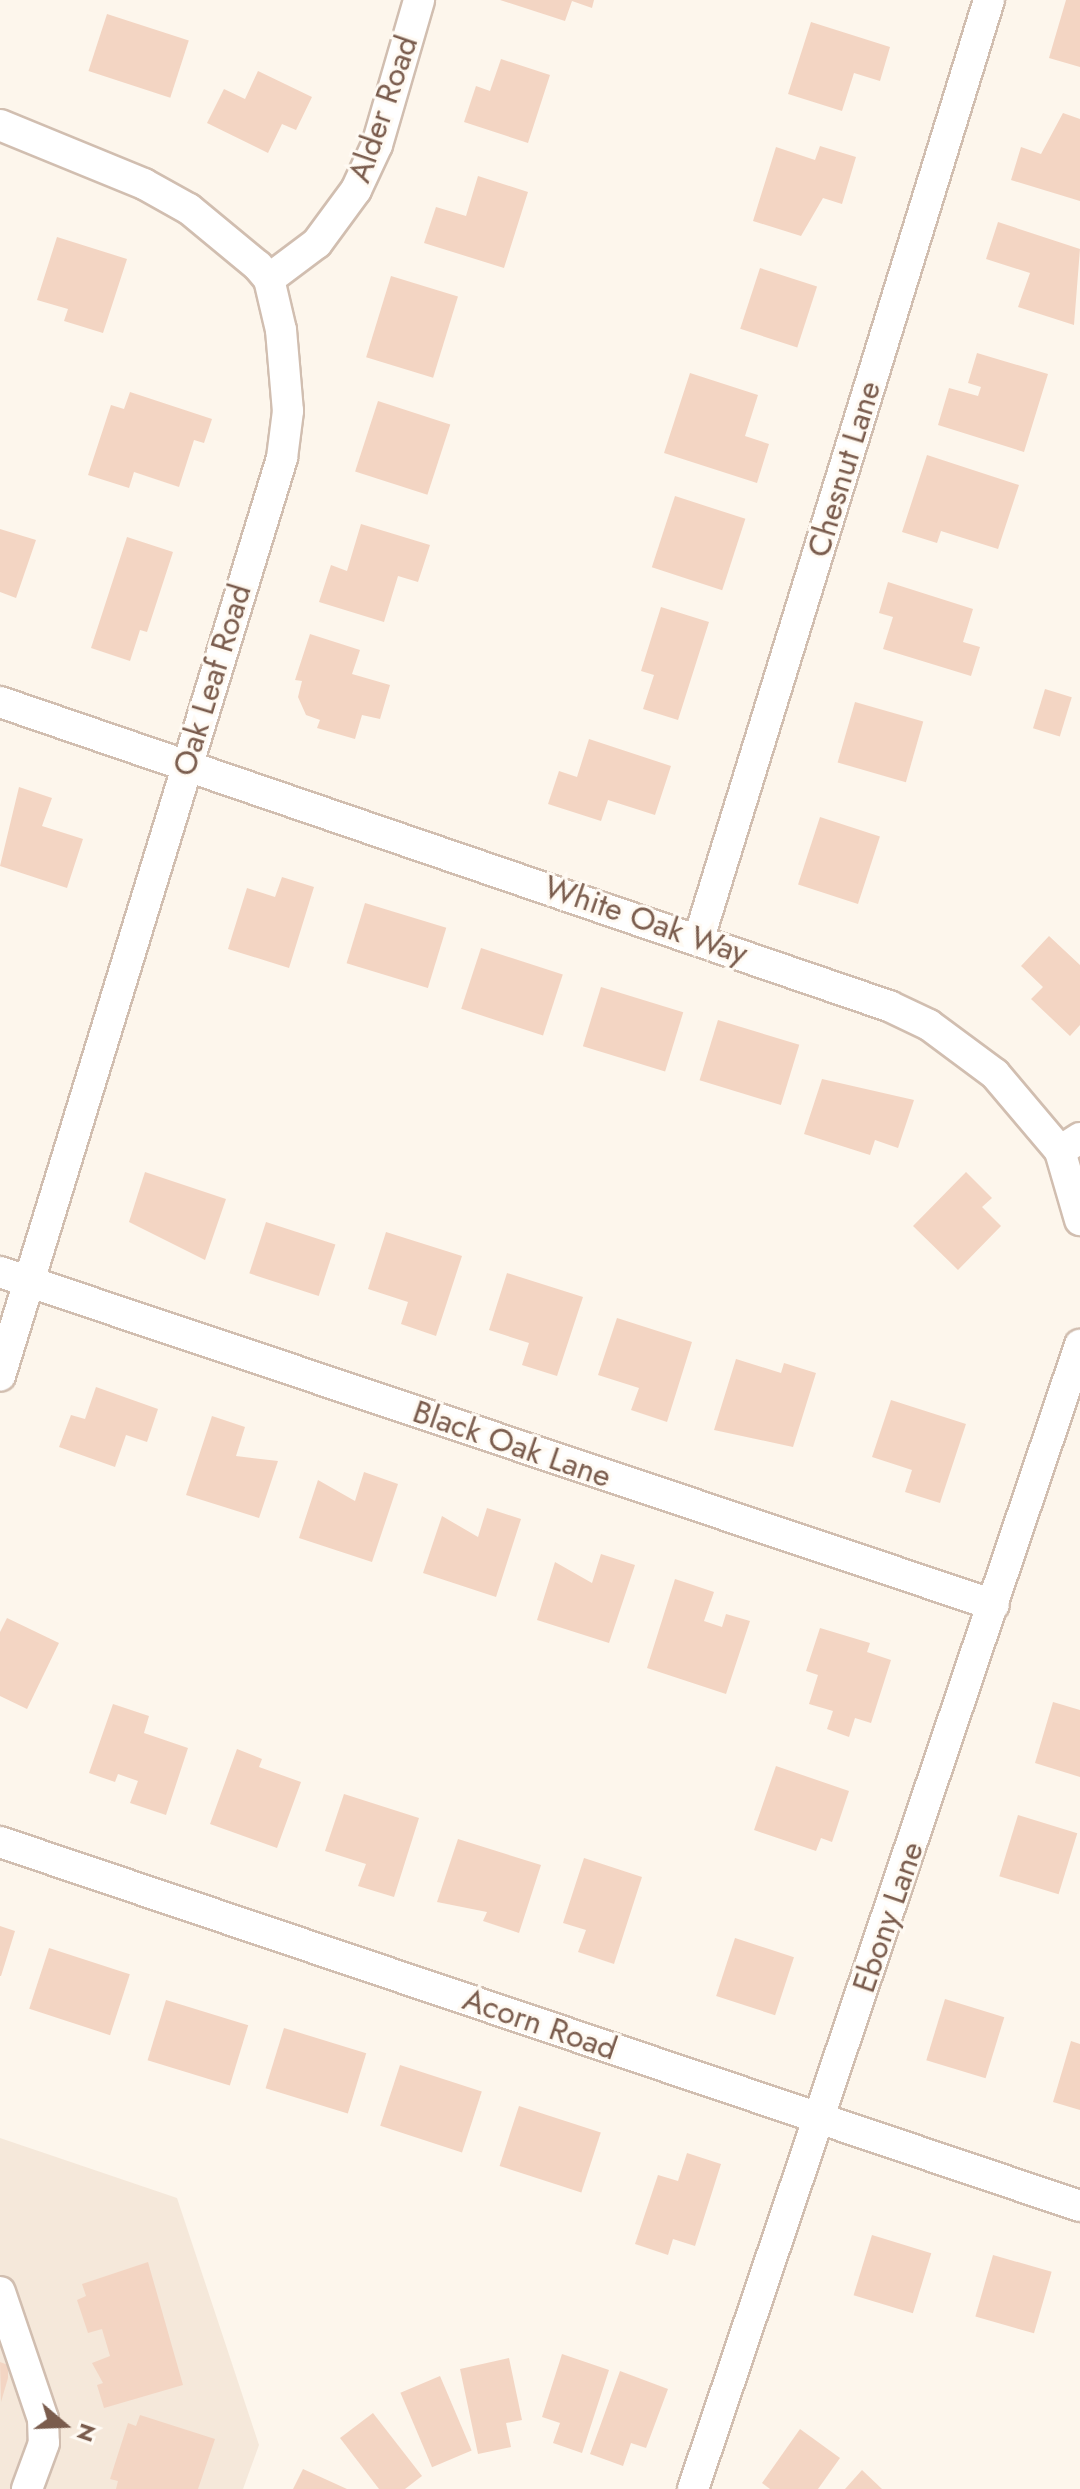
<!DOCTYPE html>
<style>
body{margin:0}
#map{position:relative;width:1080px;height:2489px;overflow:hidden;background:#fdf6ec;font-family:Jost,sans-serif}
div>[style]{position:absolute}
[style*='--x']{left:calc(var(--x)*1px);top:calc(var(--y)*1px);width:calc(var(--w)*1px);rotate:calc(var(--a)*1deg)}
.residential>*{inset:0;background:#f5e8da}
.building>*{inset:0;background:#f3d5c3;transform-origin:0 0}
.roads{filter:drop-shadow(2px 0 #d1beb0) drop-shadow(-2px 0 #d1beb0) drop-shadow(0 2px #d1beb0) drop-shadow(0 -2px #d1beb0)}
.minor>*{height:30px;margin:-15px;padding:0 15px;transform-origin:15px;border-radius:15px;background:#fff}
span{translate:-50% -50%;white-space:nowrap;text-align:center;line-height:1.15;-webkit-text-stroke:6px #fffaf3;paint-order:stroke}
.street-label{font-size:32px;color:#7a5c4d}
.north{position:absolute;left:24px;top:2385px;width:80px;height:80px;-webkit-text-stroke:6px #fffaf3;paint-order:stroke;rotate:109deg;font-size:22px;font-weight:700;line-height:32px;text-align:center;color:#7a5c4d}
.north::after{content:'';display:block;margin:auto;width:28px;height:36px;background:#7a5c4d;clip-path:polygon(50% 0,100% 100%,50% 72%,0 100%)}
</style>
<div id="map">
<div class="residential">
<i style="clip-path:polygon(0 2138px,177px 2198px,259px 2445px,243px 2489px,0 2489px)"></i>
</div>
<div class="building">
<i style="clip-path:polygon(500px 0,594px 0,592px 8px,572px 1px,565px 21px)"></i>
<i style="clip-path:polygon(1066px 0,1080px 0,1080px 67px,1049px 58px)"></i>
<i style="left:107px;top:14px;width:86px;height:60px;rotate:18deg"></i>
<i style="clip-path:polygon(811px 22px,890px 47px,880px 81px,854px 73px,842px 111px,788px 94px)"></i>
<i style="clip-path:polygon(501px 59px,550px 75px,528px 143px,464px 122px,476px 86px,490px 91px)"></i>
<i style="clip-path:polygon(258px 71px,312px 97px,296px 130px,282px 124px,268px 153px,207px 123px,224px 89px,245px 99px)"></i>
<i style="clip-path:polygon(1063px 113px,1080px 119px,1080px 201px,1011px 180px,1021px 147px,1041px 154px)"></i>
<i style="clip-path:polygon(820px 146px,856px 157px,842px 204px,823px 198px,801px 236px,753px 221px,776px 147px,815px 160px)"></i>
<i style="clip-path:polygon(478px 176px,528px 192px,504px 268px,424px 243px,436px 207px,466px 216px)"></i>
<i style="clip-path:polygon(998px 222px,1080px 249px,1074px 325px,1018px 307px,1030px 273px,986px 259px)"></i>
<i style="clip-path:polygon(57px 237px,127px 259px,103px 333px,64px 321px,68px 309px,37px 300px)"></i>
<i style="left:760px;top:268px;width:60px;height:64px;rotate:18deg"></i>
<i style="left:391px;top:276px;width:70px;height:85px;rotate:17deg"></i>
<i style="clip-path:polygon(977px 353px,1048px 374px,1024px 452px,938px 425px,949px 388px,978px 396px,981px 387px,968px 383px)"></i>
<i style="clip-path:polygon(690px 373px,758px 395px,745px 436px,769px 444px,757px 483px,664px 453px)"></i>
<i style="clip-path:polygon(130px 392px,212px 419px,204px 443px,194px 440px,179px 487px,134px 472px,129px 488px,88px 475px,111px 405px,124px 409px)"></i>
<i style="left:378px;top:401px;width:76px;height:74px;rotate:18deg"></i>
<i style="clip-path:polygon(927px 455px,1019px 485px,998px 549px,941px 531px,937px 543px,902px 532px)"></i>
<i style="left:675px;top:496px;width:74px;height:75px;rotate:18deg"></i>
<i style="clip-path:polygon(361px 524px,430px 545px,418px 582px,398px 576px,384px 622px,319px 602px,331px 565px,347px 571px)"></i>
<i style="clip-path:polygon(0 529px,36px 540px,16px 598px,0 592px)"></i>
<i style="clip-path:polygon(127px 537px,173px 552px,147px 632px,140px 630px,130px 661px,91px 648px)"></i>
<i style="clip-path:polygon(888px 582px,973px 609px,963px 642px,980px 647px,971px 676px,883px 649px,893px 617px,879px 613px)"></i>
<i style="clip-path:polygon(661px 607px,709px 622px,678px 720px,643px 709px,654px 675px,641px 671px)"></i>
<i style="clip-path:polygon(310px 634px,360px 650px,352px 674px,390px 685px,380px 719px,362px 715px,355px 739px,317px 728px,320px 720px,306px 715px,298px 697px,302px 681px,295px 680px)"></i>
<i style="left:1045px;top:689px;width:28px;height:41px;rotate:17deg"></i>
<i style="left:855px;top:702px;width:71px;height:63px;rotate:16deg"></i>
<i style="clip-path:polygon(589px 739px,671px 766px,655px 815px,608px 800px,601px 821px,548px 804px,559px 771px,577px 777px)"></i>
<i style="clip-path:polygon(19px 787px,52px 798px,42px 826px,83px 839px,67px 888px,0 866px)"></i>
<i style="left:820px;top:817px;width:63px;height:71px;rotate:18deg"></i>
<i style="clip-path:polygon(282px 877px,314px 887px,289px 968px,228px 949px,247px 888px,275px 897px)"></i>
<i style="left:365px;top:903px;width:85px;height:63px;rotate:17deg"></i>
<i style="clip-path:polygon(1049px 936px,1080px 965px,1080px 1025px,1070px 1036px,1031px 999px,1043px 987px,1021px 966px)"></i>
<i style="left:481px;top:948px;width:86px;height:64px;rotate:18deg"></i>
<i style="left:601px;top:987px;width:86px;height:62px;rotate:17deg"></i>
<i style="left:718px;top:1020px;width:85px;height:63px;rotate:17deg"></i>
<i style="clip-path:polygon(822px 1079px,914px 1100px,898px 1148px,875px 1140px,870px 1155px,804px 1134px)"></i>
<i style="clip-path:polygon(145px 1172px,226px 1199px,205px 1260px,129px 1222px)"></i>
<i style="clip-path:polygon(966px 1172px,992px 1198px,982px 1207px,1001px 1226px,958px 1270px,913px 1226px)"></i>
<i style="left:266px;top:1222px;width:73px;height:54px;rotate:18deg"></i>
<i style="clip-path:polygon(386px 1232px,462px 1256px,436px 1336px,401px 1324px,408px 1302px,368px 1289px)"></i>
<i style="clip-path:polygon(507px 1273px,583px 1297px,557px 1376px,522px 1365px,529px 1343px,489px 1330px)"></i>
<i style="clip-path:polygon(617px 1318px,692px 1342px,667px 1422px,631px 1410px,639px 1388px,598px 1375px)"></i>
<i style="clip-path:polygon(736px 1359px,781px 1373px,784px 1363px,816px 1373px,793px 1447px,714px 1430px)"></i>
<i style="clip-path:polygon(96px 1387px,158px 1409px,147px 1442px,126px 1435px,115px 1467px,59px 1447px,71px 1415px,85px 1419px)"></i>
<i style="clip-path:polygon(891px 1400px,966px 1424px,940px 1503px,905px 1492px,912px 1470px,872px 1457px)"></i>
<i style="clip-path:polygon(212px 1416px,245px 1427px,236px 1456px,278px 1461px,259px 1518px,186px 1495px)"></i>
<i style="clip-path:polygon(364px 1472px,398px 1484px,372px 1562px,299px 1538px,318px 1480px,355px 1501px)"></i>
<i style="clip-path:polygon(487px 1508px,521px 1519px,496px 1597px,423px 1573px,442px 1516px,478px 1537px)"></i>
<i style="clip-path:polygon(601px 1554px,635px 1565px,609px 1643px,537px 1620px,555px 1562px,592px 1583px)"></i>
<i style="clip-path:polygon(675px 1579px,714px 1592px,704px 1621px,722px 1627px,726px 1614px,750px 1621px,726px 1694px,647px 1668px)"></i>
<i style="clip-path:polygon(7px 1618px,59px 1643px,27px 1709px,0 1696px,0 1632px)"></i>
<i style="clip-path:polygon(820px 1628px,870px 1643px,867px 1652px,891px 1660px,871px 1723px,855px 1718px,849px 1737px,827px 1729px,833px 1711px,809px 1704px,818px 1675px,806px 1671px)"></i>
<i style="clip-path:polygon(1053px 1702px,1080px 1710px,1080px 1777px,1035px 1763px)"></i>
<i style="clip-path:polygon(113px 1704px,149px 1716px,144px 1733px,188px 1748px,166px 1815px,130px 1803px,138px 1781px,118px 1774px,115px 1782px,89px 1773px)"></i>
<i style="clip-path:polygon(237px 1749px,262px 1759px,259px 1767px,301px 1782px,277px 1848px,210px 1824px)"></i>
<i style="clip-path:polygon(776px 1766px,849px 1791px,832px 1842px,821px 1838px,816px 1851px,754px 1830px)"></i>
<i style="clip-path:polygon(344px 1794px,419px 1818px,394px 1897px,358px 1886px,366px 1864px,325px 1851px)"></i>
<i style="left:1018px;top:1815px;width:62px;height:64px;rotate:17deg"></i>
<i style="clip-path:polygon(458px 1839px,541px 1865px,519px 1933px,483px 1921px,487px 1912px,437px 1902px)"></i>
<i style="clip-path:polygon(584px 1858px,642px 1877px,614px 1964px,578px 1952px,586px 1930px,563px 1923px)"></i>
<i style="clip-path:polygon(0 1926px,15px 1931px,1px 1976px,0 1976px)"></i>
<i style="left:735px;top:1938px;width:62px;height:61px;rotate:18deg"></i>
<i style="left:49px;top:1948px;width:85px;height:64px;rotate:18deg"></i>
<i style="left:945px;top:1999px;width:62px;height:64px;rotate:17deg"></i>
<i style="left:166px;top:2000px;width:86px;height:63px;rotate:17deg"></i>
<i style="left:284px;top:2028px;width:86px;height:63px;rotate:17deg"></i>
<i style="clip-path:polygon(1071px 2041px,1080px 2044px,1080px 2110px,1053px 2102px)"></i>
<i style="left:400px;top:2065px;width:86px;height:64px;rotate:18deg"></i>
<i style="left:519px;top:2106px;width:86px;height:63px;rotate:18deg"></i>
<i style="clip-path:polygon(687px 2153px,721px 2164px,695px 2246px,673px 2239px,668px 2255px,635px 2244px,658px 2175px,678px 2181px)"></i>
<i style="left:872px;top:2235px;width:62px;height:63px;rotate:17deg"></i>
<i style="left:993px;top:2255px;width:61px;height:64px;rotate:16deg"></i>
<i style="clip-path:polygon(148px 2262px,183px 2385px,104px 2408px,97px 2385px,103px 2383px,92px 2363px,110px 2356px,102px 2329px,88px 2333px,77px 2300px,86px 2296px,82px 2284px)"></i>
<i style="clip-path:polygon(562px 2354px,609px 2370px,582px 2453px,553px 2443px,560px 2423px,542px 2417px)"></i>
<i style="clip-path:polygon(509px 2358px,522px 2420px,506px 2423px,511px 2447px,478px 2454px,460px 2369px)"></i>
<i style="clip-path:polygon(0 2362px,8px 2365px,8px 2378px,1px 2402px)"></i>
<i style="clip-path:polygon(620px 2371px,668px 2389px,646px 2448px,631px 2443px,623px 2466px,590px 2454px)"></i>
<i style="left:440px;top:2376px;width:81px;height:43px;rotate:67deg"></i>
<i style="clip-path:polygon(373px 2413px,422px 2476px,405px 2489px,379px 2489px,340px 2438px)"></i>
<i style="clip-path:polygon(140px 2415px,215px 2439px,198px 2489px,116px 2489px,118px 2481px,110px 2479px,128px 2423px,136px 2426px)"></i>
<i style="clip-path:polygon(800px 2429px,840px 2458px,818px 2489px,770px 2489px,762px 2483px)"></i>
<i style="clip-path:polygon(303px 2469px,347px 2489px,293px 2489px)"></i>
<i style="clip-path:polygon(862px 2470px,882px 2489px,845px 2489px)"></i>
</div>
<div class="roads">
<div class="minor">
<i style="--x:0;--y:125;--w:156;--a:22.3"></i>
<i style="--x:144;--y:184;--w:51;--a:29.1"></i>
<i style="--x:189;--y:209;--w:89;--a:39.6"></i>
<i style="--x:258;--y:266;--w:17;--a:50"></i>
<i style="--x:269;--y:279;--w:52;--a:76.8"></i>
<i style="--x:281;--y:330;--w:81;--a:85.1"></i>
<i style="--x:288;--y:411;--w:47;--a:97.3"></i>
<i style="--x:282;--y:458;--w:960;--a:107.08"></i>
<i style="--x:269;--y:279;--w:60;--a:-36.9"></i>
<i style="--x:317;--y:243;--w:66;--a:-53.7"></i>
<i style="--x:356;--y:190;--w:50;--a:-65"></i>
<i style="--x:377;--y:145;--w:151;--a:-73.8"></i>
<i style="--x:0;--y:702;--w:940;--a:18.88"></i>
<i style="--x:889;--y:1006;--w:44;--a:25.4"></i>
<i style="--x:929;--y:1025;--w:82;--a:36.6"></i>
<i style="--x:995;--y:1074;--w:101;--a:49.8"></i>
<i style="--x:699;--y:938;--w:982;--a:-72.82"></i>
<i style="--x:1080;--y:1138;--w:24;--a:147"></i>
<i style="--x:1060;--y:1151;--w:72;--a:73.8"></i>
<i style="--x:0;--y:1272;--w:1048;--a:18.52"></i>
<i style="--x:0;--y:1842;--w:1140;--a:18.63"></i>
<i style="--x:0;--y:2292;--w:134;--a:71.3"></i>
<i style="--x:43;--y:2419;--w:24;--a:88"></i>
<i style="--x:44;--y:2443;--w:49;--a:110.3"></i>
<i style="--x:693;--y:2489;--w:1208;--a:-71.31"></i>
</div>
</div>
<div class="street-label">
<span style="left:383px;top:109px;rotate:-71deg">Alder Road</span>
<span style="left:844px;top:469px;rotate:-73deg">Chesnut Lane</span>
<span style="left:212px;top:680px;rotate:-73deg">Oak Leaf Road</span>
<span style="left:646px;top:920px;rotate:19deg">White Oak Way</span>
<span style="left:512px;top:1444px;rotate:19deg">Black Oak Lane</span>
<span style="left:888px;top:1917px;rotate:-71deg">Ebony Lane</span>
<span style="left:540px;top:2024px;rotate:19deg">Acorn Road</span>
</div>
<div class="north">N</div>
</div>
